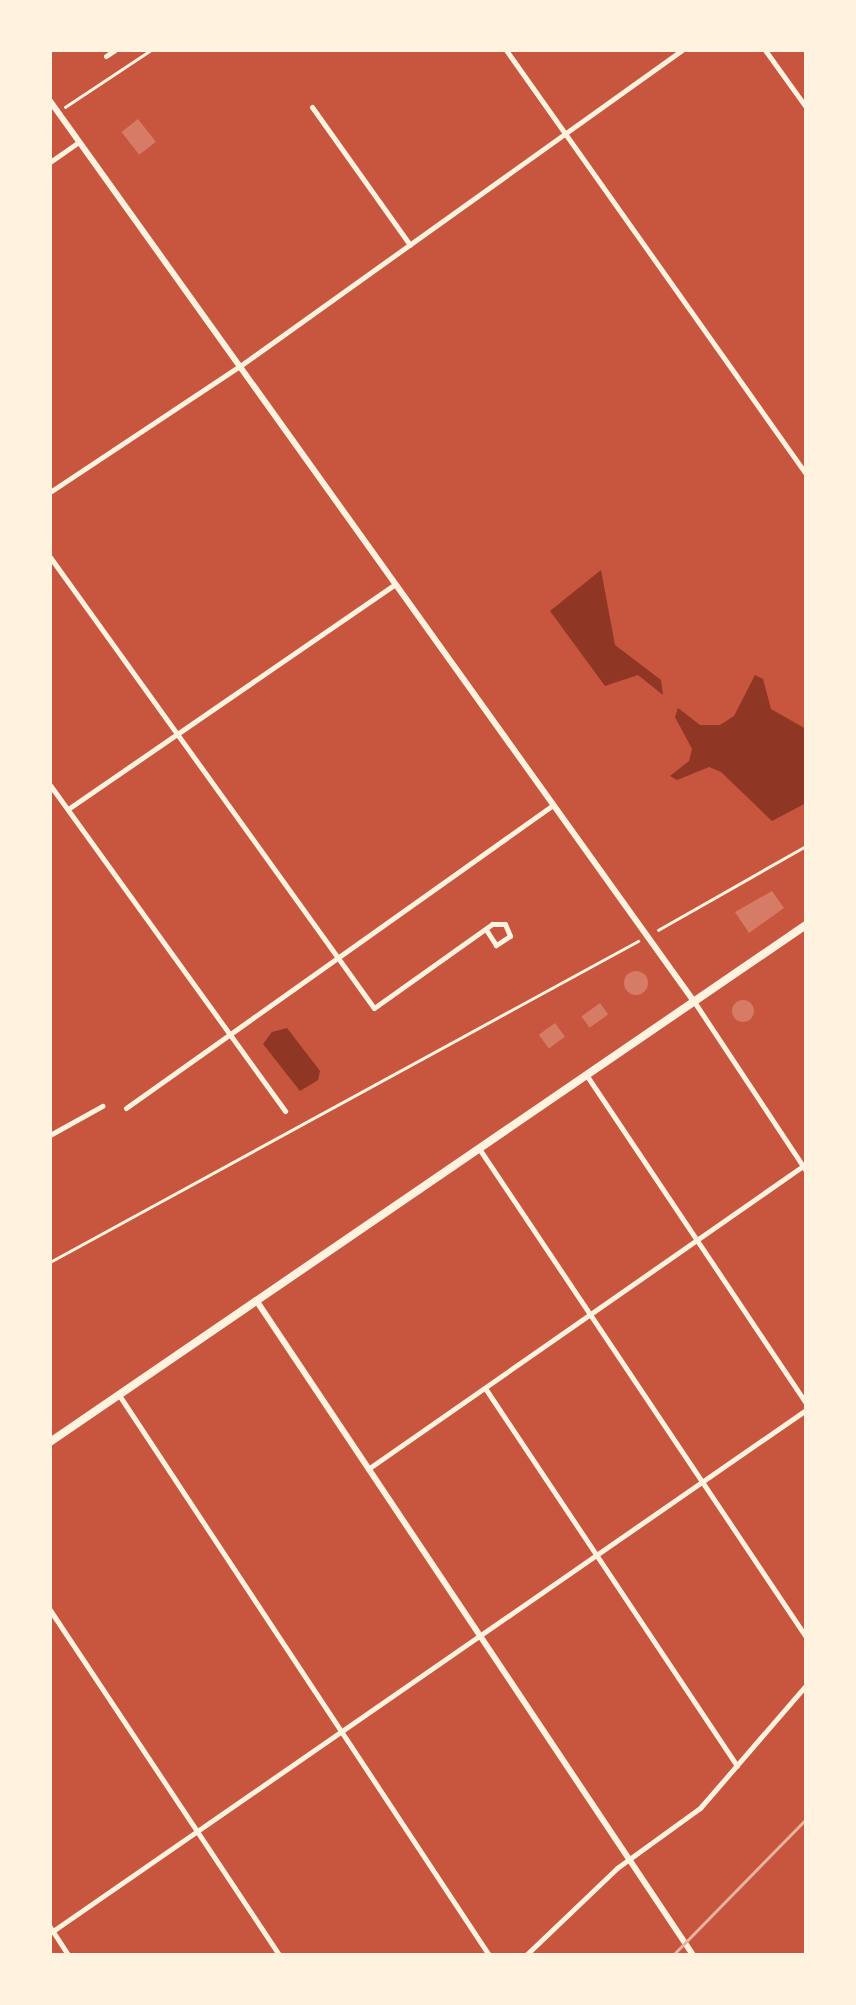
<!DOCTYPE html>
<style>
body{margin:0}
#map{position:relative;width:856px;height:2005px;overflow:hidden;background:#c8553d;font-family:Raleway,sans-serif}
div>[style]{position:absolute}
[style*='--x']{left:calc(var(--x)*1px);top:calc(var(--y)*1px);width:calc(var(--w)*1px);rotate:calc(var(--a)*1deg)}
.water>*{inset:0;background:#8f3625}
.building>*{inset:0;background:#d67c66;transform-origin:0 0}
.round{border-radius:50%}
.path>*{height:2.5px;margin:-1.25px;padding:0 1.25px;transform-origin:1.25px;border-radius:1.25px;background:#fff3e0}
.minor>*{height:5px;margin:-2.5px;padding:0 2.5px;transform-origin:2.5px;border-radius:2.5px;background:#fff3e0}
.tertiary>*{height:6px;margin:-3px;padding:0 3px;transform-origin:3px;border-radius:3px;background:#fff3e0}
.secondary>*{height:8px;margin:-4px;padding:0 4px;transform-origin:4px;border-radius:4px;background:#fff3e0}
.rail>*{height:2.5px;margin:-1.25px;padding:0 1.25px;transform-origin:1.25px;border-radius:1.25px;background:#e9b49f}
span{translate:-50% -50%;white-space:nowrap;text-align:center;line-height:1.15;-webkit-text-stroke:10px #fff3e0;paint-order:stroke}
.frame{position:absolute;inset:0;border:52px solid #fff3e0;pointer-events:none}
</style>
<div id="map">
<div class="water">
<i style="clip-path:polygon(601px 570px,615px 645px,661px 680px,663px 695px,638px 675px,605px 686px,550px 611px)"></i>
<i style="clip-path:polygon(755px 675px,763px 679px,771px 709px,806px 729px,806px 803px,772px 821px,721px 772px,709px 767px,677px 780px,670px 776px,689px 761px,692px 749px,675px 717px,678px 708px,700px 725px,720px 725px,734px 716px)"></i>
<i style="clip-path:polygon(287px 1028px,320px 1071px,318px 1080px,300px 1091px,263px 1044px,272px 1032px)"></i>
</div>
<div class="building">
<i style="left:138px;top:119px;width:29px;height:21px;rotate:52deg"></i>
<i style="clip-path:polygon(772px 891px,784px 908px,749px 933px,735px 912px)"></i>
<i class="round" style="left:624px;top:971px;width:24px;height:24px"></i>
<i class="round" style="left:732px;top:1000px;width:22px;height:22px"></i>
<i style="left:600px;top:1003px;width:14px;height:23px;rotate:54deg"></i>
<i style="left:555px;top:1023px;width:17px;height:20px;rotate:54deg"></i>
</div>
<div class="path">
<i style="--x:65;--y:107;--w:103;--a:-33.5"></i>
<i style="--x:658;--y:930;--w:170;--a:-29.6"></i>
<i style="--x:50;--y:1262;--w:670;--a:-28.63"></i>
</div>
<div class="minor">
<i style="--x:506;--y:50;--w:519;--a:54.72"></i>
<i style="--x:765;--y:50;--w:70;--a:54.3"></i>
<i style="--x:106;--y:56;--w:11;--a:-34"></i>
<i style="--x:312;--y:107;--w:169;--a:54.6"></i>
<i style="--x:50;--y:162;--w:35;--a:-35"></i>
<i style="--x:50;--y:492;--w:228;--a:-33.6"></i>
<i style="--x:240;--y:366;--w:543;--a:-35.56"></i>
<i style="--x:50;--y:557;--w:555;--a:54.31"></i>
<i style="--x:374;--y:1008;--w:145;--a:-35.4"></i>
<i style="--x:492;--y:924;--w:13;--a:0"></i>
<i style="--x:505;--y:924;--w:13;--a:67"></i>
<i style="--x:510;--y:936;--w:17;--a:147"></i>
<i style="--x:496;--y:945;--w:17;--a:-123"></i>
<i style="--x:50;--y:785;--w:402;--a:54.2"></i>
<i style="--x:68;--y:809;--w:397;--a:-34.5"></i>
<i style="--x:695;--y:1003;--w:201;--a:56.5"></i>
<i style="--x:587;--y:1076;--w:394;--a:56.2"></i>
<i style="--x:126;--y:1108;--w:524;--a:-35.36"></i>
<i style="--x:50;--y:1135;--w:60;--a:-29.1"></i>
<i style="--x:480;--y:1150;--w:586;--a:56.2"></i>
<i style="--x:485;--y:1388;--w:454;--a:56.3"></i>
<i style="--x:119;--y:1395;--w:671;--a:56.55"></i>
<i style="--x:368;--y:1469;--w:530;--a:-34.86"></i>
<i style="--x:50;--y:1610;--w:414;--a:56.4"></i>
<i style="--x:50;--y:1927;--w:33;--a:57"></i>
<i style="--x:50;--y:1933;--w:919;--a:-34.68"></i>
<i style="--x:526;--y:1955;--w:126;--a:-43.7"></i>
<i style="--x:617;--y:1868;--w:102;--a:-35.9"></i>
<i style="--x:700;--y:1808;--w:162;--a:-49.2"></i>
</div>
<div class="tertiary">
<i style="--x:50;--y:101;--w:1105;--a:54.43"></i>
<i style="--x:256;--y:1300;--w:787;--a:56.29"></i>
</div>
<div class="secondary">
<i style="--x:50;--y:1442;--w:916;--a:-34.37"></i>
</div>
<div class="rail">
<i style="--x:673;--y:1955;--w:190;--a:-45.6"></i>
</div>
<div class="frame"></div>
</div>
